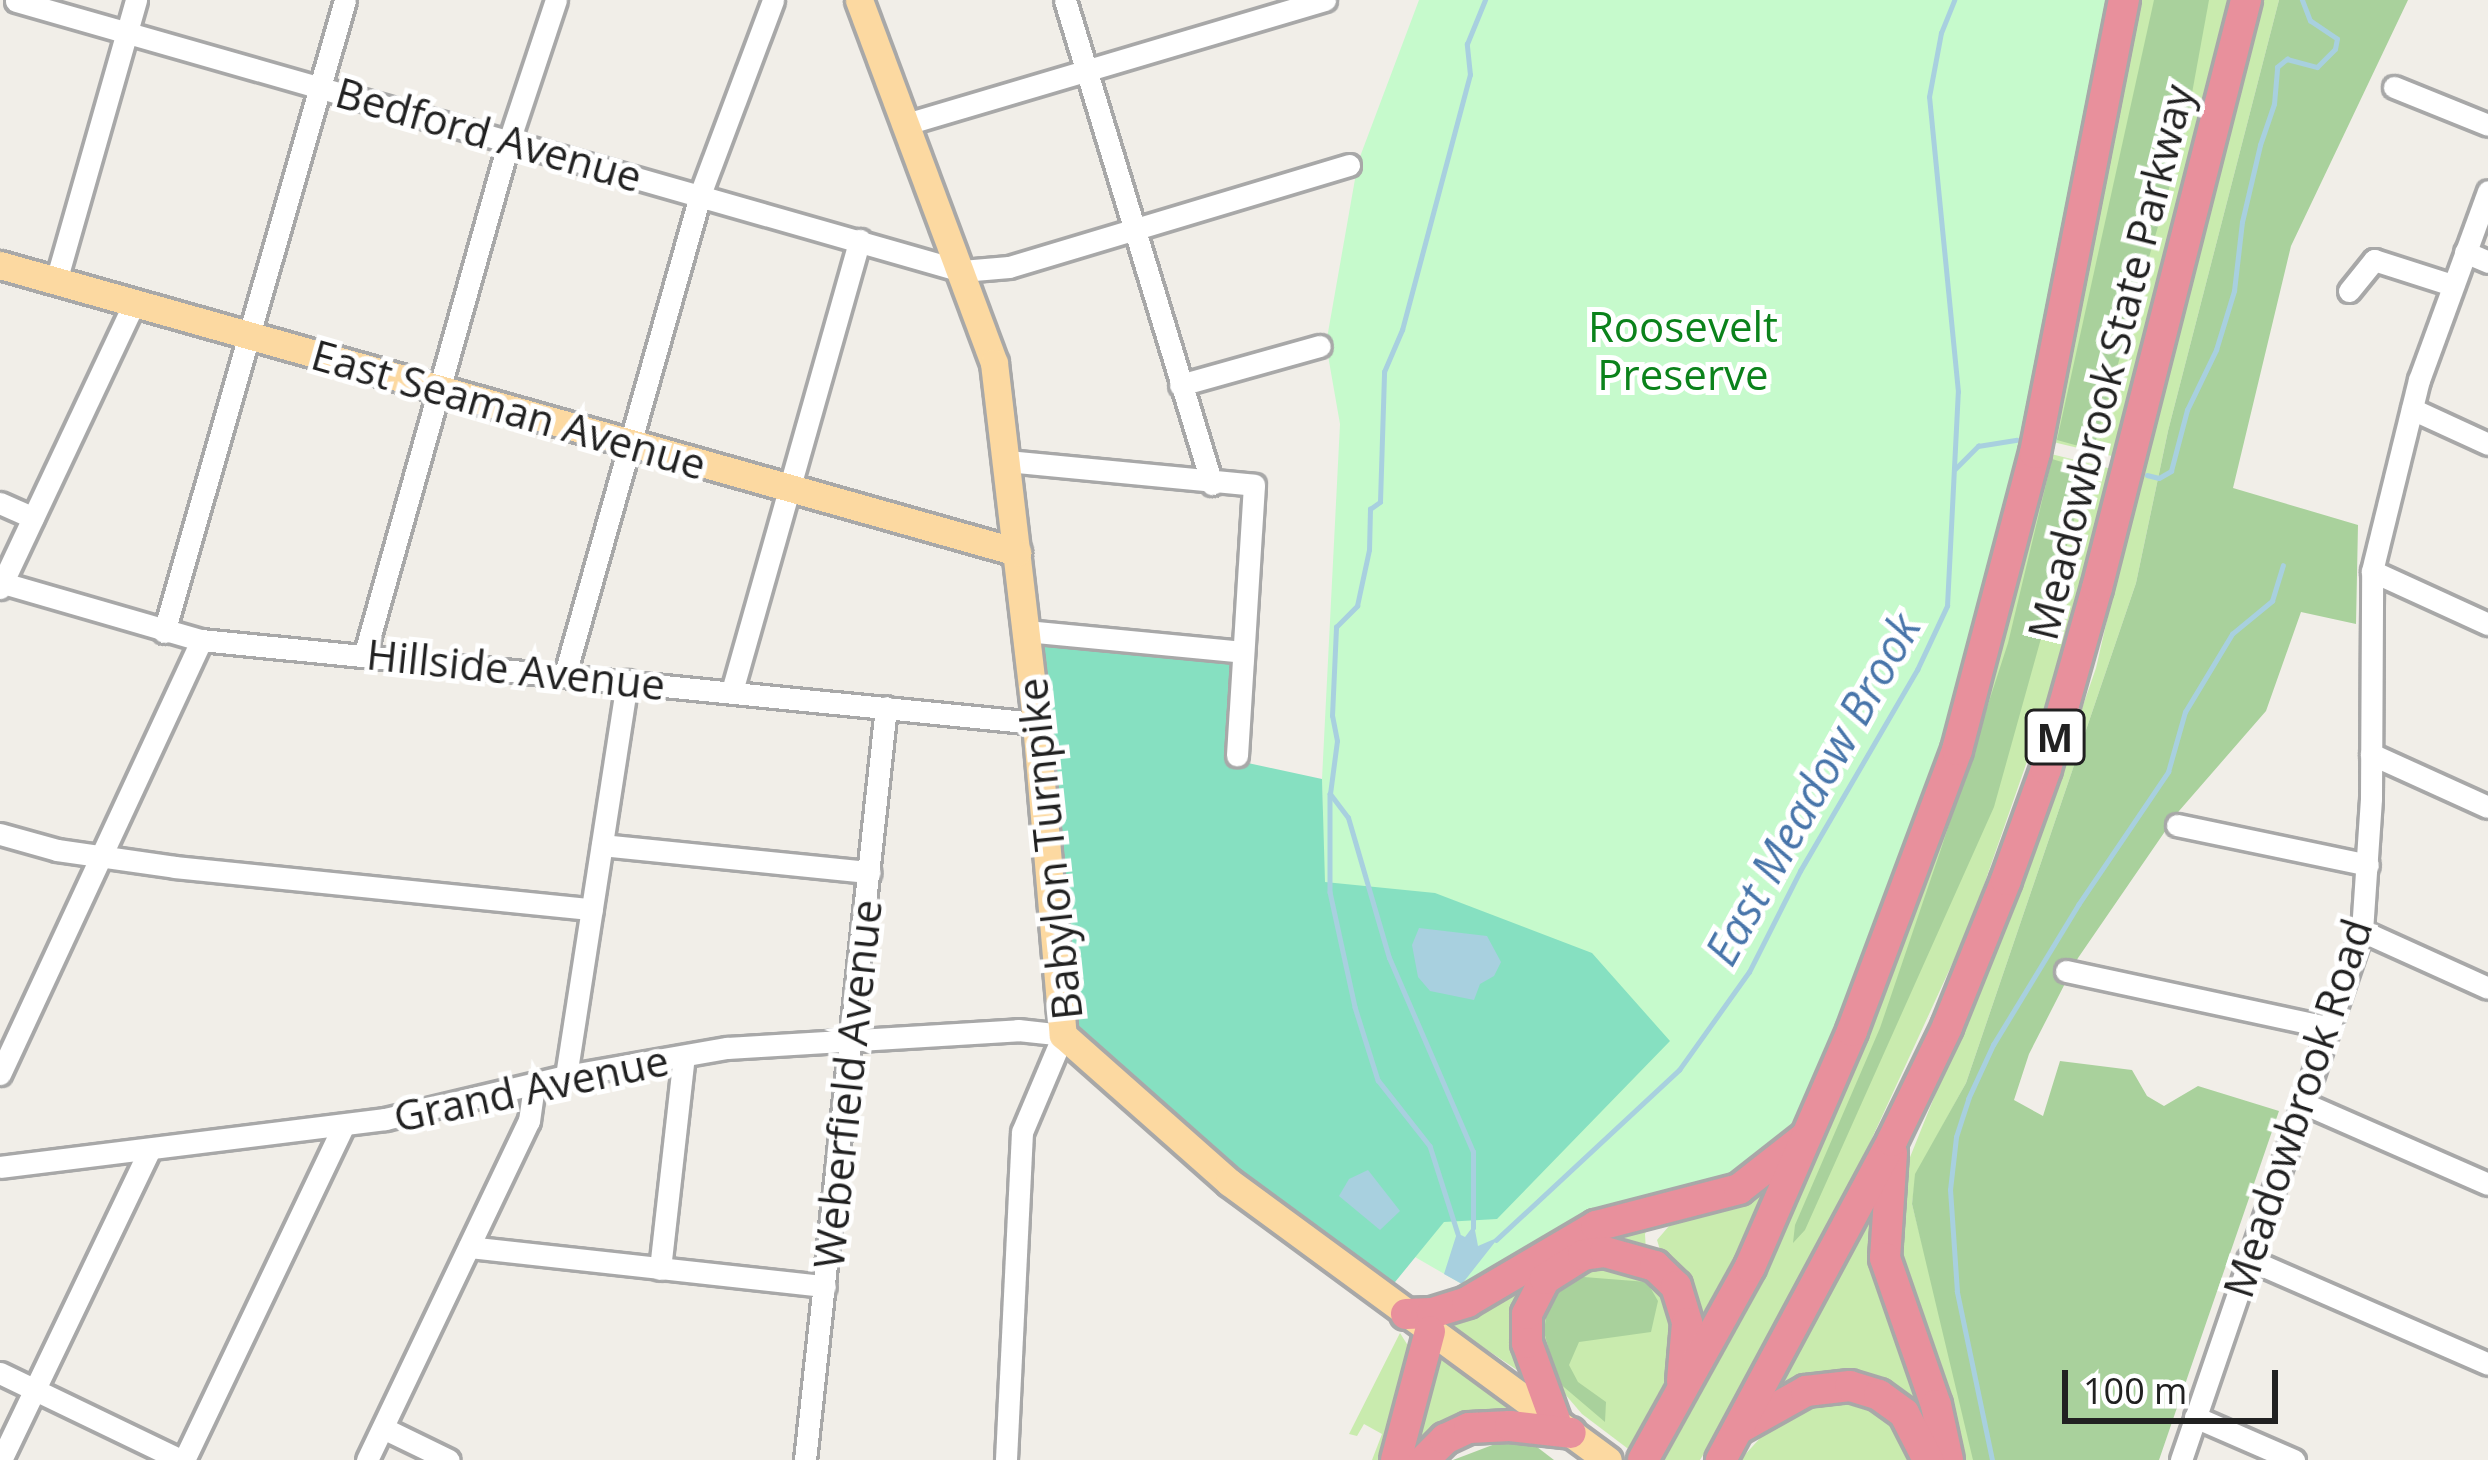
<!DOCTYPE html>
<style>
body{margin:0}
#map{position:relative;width:2488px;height:1460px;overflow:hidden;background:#f1eee8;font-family:"Open Sans",sans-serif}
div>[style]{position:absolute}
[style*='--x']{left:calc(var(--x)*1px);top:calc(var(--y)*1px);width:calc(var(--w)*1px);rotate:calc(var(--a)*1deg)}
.grass>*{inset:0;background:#c9ebae}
.forest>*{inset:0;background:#a9d19c}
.park>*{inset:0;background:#c6facc}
.pitch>*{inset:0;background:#86e0c1}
.water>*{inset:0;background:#a8d0df}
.stream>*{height:4.5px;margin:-2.25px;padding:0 2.25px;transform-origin:2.25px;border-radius:2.25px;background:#a8d0df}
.roads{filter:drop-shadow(3px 0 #a8a8a8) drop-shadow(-3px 0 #a8a8a8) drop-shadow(0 3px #a8a8a8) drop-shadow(0 -3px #a8a8a8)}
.minor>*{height:21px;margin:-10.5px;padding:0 10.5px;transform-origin:10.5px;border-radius:10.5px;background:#fff}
.major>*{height:27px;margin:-13.5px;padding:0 13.5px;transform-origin:13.5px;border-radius:13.5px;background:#fcd9a1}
.highway>*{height:30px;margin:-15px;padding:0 15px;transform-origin:15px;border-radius:15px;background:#e8909c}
span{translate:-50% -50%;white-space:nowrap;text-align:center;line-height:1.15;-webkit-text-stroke:10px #fff;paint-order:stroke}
.shield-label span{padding:3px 9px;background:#fff;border:3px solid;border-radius:9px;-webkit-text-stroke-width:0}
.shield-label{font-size:39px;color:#212121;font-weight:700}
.street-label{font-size:42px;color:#212121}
.park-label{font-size:42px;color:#0b821b}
.water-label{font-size:45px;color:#4875aa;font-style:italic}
.scale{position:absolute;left:2062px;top:1370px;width:216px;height:54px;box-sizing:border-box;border:6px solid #212121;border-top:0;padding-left:15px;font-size:36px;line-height:42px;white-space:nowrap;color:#212121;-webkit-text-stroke:9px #fff;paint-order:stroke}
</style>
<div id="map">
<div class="grass">
<i style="clip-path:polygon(2140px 0,2233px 0,2116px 457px,2053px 442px)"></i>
<i style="clip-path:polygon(2260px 0,2279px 0,2168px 431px,2136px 583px,1966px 1083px,1916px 1174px,1912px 1204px,1973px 1444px,1973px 1460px,1958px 1460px,1897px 1273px,1894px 1197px,2028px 864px,2096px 668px,2156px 406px)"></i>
<i style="clip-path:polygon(2051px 454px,2112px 469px,2047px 704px,1970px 925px,1805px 1284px,1700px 1460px,1662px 1460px,1732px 1331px,1813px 1162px,1880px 1002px,1958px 785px)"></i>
<i style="clip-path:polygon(1776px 1166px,1754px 1229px,1692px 1354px,1657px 1240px,1669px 1226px,1730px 1207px)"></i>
<i style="clip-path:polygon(1883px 1187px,1942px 1455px,1889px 1391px,1779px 1396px,1798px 1347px)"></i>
<i style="clip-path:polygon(1651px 1220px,1645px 1234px,1646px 1252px,1538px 1274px,1523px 1374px,1441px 1319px,1540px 1262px)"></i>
<i style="clip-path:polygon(1613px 1258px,1668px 1292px,1681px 1331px,1672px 1373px,1631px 1451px,1582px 1414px,1540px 1365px,1537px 1306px,1554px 1278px)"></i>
<i style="clip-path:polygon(1400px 1333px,1412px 1352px,1389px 1460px,1372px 1460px,1382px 1434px,1364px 1424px,1357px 1436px,1349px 1434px)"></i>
<i style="clip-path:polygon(1434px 1354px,1467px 1376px,1526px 1422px,1415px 1460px,1406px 1449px)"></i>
<i style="clip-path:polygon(1828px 1392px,1900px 1417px,1920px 1460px,1740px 1460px,1787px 1409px)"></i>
</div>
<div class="forest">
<i style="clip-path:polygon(2154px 0,2209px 0,2184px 137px,2093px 450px,2057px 440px)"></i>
<i style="clip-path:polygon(2279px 0,2408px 0,2291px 246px,2233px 488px,2358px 525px,2356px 624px,2301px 612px,2266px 711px,2179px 811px,2078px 958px,2029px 1054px,2014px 1100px,2043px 1116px,2060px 1061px,2132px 1070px,2147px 1096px,2164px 1106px,2198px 1086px,2279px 1111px,2159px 1460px,1973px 1460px,1912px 1204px,1915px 1174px,1966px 1083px,2136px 583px,2168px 431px)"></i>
<i style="clip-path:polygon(2052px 459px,2088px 470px,1994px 807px,1805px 1230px,1793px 1243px,1795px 1225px,1880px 1028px,1941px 849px,2008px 643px)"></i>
<i style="clip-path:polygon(1571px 1276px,1647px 1282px,1658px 1301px,1651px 1332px,1579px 1342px,1569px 1365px,1578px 1382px,1606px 1402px,1605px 1422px,1558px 1382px,1544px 1332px,1549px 1294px)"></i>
<i style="clip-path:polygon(1503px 1441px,1537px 1447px,1554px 1460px,1453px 1460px)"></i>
</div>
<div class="park">
<i style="clip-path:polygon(1419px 0,2109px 0,2030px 412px,1983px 602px,1920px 825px,1807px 1098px,1783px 1138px,1743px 1176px,1472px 1290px,1415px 1257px,1444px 1221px,1324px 898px,1322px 779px,1340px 424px,1326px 344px,1358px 162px)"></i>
</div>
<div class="pitch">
<i style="clip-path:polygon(1029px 633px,1239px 655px,1234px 760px,1322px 779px,1325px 882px,1435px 893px,1592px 953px,1670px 1041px,1497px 1219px,1444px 1222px,1382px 1298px,1064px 1037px)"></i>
</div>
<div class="water">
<i style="clip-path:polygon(1419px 928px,1487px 936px,1501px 962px,1494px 976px,1480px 984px,1474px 1000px,1430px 991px,1418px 977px,1412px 945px)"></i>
<i style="clip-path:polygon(1368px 1170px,1400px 1211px,1380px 1230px,1339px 1196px,1349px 1179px)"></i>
<i style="clip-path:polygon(1474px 1225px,1478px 1246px,1499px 1237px,1462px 1284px,1444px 1274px,1457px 1233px,1465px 1237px)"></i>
</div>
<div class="stream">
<i style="--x:1955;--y:469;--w:33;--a:-45"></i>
<i style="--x:1978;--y:446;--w:39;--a:-9"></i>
<i style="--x:2147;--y:475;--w:12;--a:14"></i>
<i style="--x:2159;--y:478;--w:14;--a:-30"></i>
<i style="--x:2171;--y:471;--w:63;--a:-75.3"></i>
<i style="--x:2187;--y:410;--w:67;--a:-64.2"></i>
<i style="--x:2216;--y:350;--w:62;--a:-73"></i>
<i style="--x:2234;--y:291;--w:69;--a:-83.4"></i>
<i style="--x:2242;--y:222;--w:79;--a:-76.8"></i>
<i style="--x:2260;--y:145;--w:43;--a:-71.1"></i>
<i style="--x:2274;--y:104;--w:37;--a:-85"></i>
<i style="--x:2277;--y:67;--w:13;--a:-39"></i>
<i style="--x:2287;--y:59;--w:31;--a:15"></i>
<i style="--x:2317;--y:67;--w:25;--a:-45"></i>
<i style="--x:2335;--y:49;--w:10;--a:-79"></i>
<i style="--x:2337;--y:39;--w:32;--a:-146"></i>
<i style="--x:2310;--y:21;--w:22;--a:-111"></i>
<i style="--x:1330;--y:794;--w:98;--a:90"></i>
<i style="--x:1330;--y:892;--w:118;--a:77.7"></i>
<i style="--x:1355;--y:1007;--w:77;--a:72.5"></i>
<i style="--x:1378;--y:1080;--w:84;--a:51.8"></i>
<i style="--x:1430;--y:1146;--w:92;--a:72.3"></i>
<i style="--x:1473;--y:1228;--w:76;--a:-90"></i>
<i style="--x:1473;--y:1152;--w:211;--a:-113.4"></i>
<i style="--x:1389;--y:958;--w:146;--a:-106.3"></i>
<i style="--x:1348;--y:818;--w:30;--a:-127"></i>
<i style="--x:1330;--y:794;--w:53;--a:-82.5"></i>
<i style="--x:1337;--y:741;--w:25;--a:-101"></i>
<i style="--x:1332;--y:716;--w:89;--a:-87.4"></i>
<i style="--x:1336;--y:627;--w:30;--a:-45"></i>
<i style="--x:1357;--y:606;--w:57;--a:-77.9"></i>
<i style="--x:1369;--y:550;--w:41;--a:-88.6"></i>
<i style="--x:1370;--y:509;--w:12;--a:-35"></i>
<i style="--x:1380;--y:502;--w:130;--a:-88.2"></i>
<i style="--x:1384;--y:372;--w:46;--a:-66.8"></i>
<i style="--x:1402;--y:330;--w:264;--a:-75.1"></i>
<i style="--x:1470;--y:75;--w:31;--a:-96"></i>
<i style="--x:1467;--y:44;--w:48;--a:-67.8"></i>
<i style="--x:1496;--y:1240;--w:250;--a:-42.9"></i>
<i style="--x:1679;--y:1070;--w:120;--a:-54.5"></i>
<i style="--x:1749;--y:972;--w:113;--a:-63.2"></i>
<i style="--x:1800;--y:871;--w:233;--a:-59.8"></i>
<i style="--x:1917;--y:670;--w:71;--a:-64.9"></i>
<i style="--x:1947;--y:606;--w:214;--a:-87.1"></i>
<i style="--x:1958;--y:392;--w:296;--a:-95.6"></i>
<i style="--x:1929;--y:97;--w:65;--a:-79.4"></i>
<i style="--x:1941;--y:33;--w:35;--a:-68"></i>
<i style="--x:1992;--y:1460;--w:172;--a:-101.8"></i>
<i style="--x:1957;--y:1292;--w:102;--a:-93.9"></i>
<i style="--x:1950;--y:1190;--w:53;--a:-83.5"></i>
<i style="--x:1956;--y:1137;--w:40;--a:-72"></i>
<i style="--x:1968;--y:1099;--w:60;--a:-65.2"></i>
<i style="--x:1993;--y:1045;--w:164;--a:-58.7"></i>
<i style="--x:2078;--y:905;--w:161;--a:-55.9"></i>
<i style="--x:2168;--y:772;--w:62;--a:-74.2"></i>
<i style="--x:2185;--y:712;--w:91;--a:-58.9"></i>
<i style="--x:2232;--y:634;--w:52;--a:-39.5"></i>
<i style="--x:2272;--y:601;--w:37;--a:-73"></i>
</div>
<div class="roads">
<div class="minor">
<i style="--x:1065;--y:0;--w:506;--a:73.11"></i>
<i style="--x:16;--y:1;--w:984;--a:15.93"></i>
<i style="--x:962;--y:271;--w:47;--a:-4.9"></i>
<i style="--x:1009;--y:267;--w:355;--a:-16.7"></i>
<i style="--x:2394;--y:87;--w:101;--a:22"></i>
<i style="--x:906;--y:124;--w:437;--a:-16.5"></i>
<i style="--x:2465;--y:252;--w:25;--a:23"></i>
<i style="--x:56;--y:281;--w:292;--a:-74.1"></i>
<i style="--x:2349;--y:291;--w:40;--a:-51"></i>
<i style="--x:2374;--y:260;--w:82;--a:17.8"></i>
<i style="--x:1180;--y:385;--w:145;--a:-15.6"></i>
<i style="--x:2412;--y:409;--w:84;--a:24.7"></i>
<i style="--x:1007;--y:461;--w:248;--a:5.5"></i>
<i style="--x:1254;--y:485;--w:271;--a:93.6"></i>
<i style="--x:0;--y:503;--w:36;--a:24"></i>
<i style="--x:2372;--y:571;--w:128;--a:24.6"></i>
<i style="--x:3;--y:583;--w:206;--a:16.1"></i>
<i style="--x:201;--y:640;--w:839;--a:5.68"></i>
<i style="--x:0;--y:588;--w:315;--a:-64.8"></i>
<i style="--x:1026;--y:631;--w:218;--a:5.5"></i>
<i style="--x:164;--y:632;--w:657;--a:-74.02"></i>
<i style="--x:365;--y:653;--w:532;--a:-74.29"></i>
<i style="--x:509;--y:141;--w:149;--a:-71.6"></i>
<i style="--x:565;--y:674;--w:501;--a:-74.24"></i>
<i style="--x:701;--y:192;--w:205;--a:-69.4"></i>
<i style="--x:732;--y:691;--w:469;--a:-74.2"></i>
<i style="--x:2371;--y:754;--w:128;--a:24.4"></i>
<i style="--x:2177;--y:825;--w:195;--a:11.8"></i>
<i style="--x:0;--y:834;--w:59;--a:15.7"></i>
<i style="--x:57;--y:850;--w:119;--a:8.2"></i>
<i style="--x:175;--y:867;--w:419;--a:5.8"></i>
<i style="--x:602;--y:845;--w:269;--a:5.8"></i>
<i style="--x:2362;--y:931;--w:138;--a:24.3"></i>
<i style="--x:2066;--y:971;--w:267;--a:12.1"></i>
<i style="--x:0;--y:1074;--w:478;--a:-65.1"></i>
<i style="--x:566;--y:1076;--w:400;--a:-81.2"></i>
<i style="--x:2301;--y:1102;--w:204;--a:23.7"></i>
<i style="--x:0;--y:1167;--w:388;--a:-7.1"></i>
<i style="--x:385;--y:1119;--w:186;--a:-13.4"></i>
<i style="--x:566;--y:1076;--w:163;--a:-9.9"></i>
<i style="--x:727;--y:1048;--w:292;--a:-3.5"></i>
<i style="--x:1018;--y:1030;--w:45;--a:6.3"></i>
<i style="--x:1063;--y:1035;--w:105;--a:112.9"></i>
<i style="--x:1022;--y:1132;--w:328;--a:92.8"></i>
<i style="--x:469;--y:1247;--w:358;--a:6.3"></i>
<i style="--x:2248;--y:1259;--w:262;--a:23.6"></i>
<i style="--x:660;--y:1269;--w:214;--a:-83.6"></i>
<i style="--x:0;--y:1373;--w:201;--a:25.7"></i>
<i style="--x:2195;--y:1417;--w:108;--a:23.5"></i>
<i style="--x:383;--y:1428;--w:73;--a:25.9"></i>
<i style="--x:1;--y:1460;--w:345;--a:-64.4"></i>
<i style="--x:184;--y:1460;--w:371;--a:-64.5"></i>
<i style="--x:367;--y:1460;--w:376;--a:-64.5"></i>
<i style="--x:529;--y:1121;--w:37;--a:-82"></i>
<i style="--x:805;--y:1460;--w:757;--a:-83.86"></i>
<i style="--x:2181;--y:1460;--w:559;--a:-71.11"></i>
<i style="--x:2362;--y:931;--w:133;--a:-86.1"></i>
<i style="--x:2371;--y:798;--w:227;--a:-89.7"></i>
<i style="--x:2372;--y:571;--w:197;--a:-76.2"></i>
<i style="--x:2419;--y:380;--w:201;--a:-69.9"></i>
</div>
<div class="major">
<i style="--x:859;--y:0;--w:387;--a:69.6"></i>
<i style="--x:994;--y:363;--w:362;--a:83.3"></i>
<i style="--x:1036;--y:723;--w:313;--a:85.1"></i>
<i style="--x:1063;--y:1035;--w:222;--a:41.5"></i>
<i style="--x:1229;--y:1182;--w:470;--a:36.3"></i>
<i style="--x:0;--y:265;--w:1057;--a:15.76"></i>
</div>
<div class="highway">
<i style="--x:1892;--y:1153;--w:105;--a:93.8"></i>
<i style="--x:1885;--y:1258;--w:156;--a:70.9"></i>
<i style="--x:1936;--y:1405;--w:56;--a:77.7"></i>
<i style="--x:1406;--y:1314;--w:26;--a:-2"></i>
<i style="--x:1432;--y:1313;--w:37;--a:-17"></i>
<i style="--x:1467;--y:1302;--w:150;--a:-30.5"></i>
<i style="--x:1596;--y:1226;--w:148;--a:-14.5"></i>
<i style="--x:1739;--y:1189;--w:83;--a:-38.1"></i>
<i style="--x:1555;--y:1420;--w:82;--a:-110"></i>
<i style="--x:1527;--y:1343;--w:29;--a:-90"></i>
<i style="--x:1527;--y:1314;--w:39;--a:-63"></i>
<i style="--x:1545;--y:1279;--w:45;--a:-32.3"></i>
<i style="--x:1583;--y:1255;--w:22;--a:-8"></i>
<i style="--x:1605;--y:1252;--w:52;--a:15.6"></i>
<i style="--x:1655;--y:1266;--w:29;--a:44"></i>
<i style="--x:1676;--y:1286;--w:39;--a:73"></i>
<i style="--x:1687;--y:1323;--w:58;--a:94.9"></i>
<i style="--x:1740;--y:1428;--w:76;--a:-29.3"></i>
<i style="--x:1806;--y:1391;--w:44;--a:-6.5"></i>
<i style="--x:1850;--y:1386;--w:30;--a:17"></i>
<i style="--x:1879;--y:1395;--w:31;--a:36"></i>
<i style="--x:1904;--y:1413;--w:53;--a:62.9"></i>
<i style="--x:1396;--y:1460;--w:133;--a:-75.2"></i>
<i style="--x:1424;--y:1460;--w:30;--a:-45"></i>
<i style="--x:1445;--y:1439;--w:26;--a:-25"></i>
<i style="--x:1469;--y:1428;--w:41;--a:-2.8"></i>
<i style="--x:1510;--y:1426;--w:61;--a:6.5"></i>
<i style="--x:1643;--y:1460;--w:221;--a:-61"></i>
<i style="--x:1750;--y:1267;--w:257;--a:-66.6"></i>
<i style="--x:1852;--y:1031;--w:300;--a:-69.5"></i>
<i style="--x:1957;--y:750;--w:307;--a:-75.3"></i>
<i style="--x:2035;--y:453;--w:462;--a:-78.9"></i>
<i style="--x:1721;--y:1460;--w:362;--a:-61.8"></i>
<i style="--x:1892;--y:1141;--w:127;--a:-64.2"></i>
<i style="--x:1947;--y:1027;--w:158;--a:-68.1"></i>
<i style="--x:2006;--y:880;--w:118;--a:-70.2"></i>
<i style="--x:2046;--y:769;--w:188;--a:-74.3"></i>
<i style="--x:2097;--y:588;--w:607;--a:-75.78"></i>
</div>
</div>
<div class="shield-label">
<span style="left:2055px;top:737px">M</span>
</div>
<div class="street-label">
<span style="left:489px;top:134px;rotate:16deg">Bedford Avenue</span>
<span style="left:2110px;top:362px;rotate:-76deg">Meadowbrook State Parkway</span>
<span style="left:509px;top:409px;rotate:16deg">East Seaman Avenue</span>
<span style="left:516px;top:669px;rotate:6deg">Hillside Avenue</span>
<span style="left:1049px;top:849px;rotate:-96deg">Babylon Turnpike</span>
<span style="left:847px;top:1084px;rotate:-84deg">Weberfield Avenue</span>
<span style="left:531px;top:1088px;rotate:-12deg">Grand Avenue</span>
<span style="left:2297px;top:1108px;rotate:-72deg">Meadowbrook Road</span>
</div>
<div class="park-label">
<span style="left:1683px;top:350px">Roosevelt<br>Preserve</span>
</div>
<div class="water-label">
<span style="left:1812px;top:789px;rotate:-61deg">East Meadow Brook</span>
</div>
<div class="scale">100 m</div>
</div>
